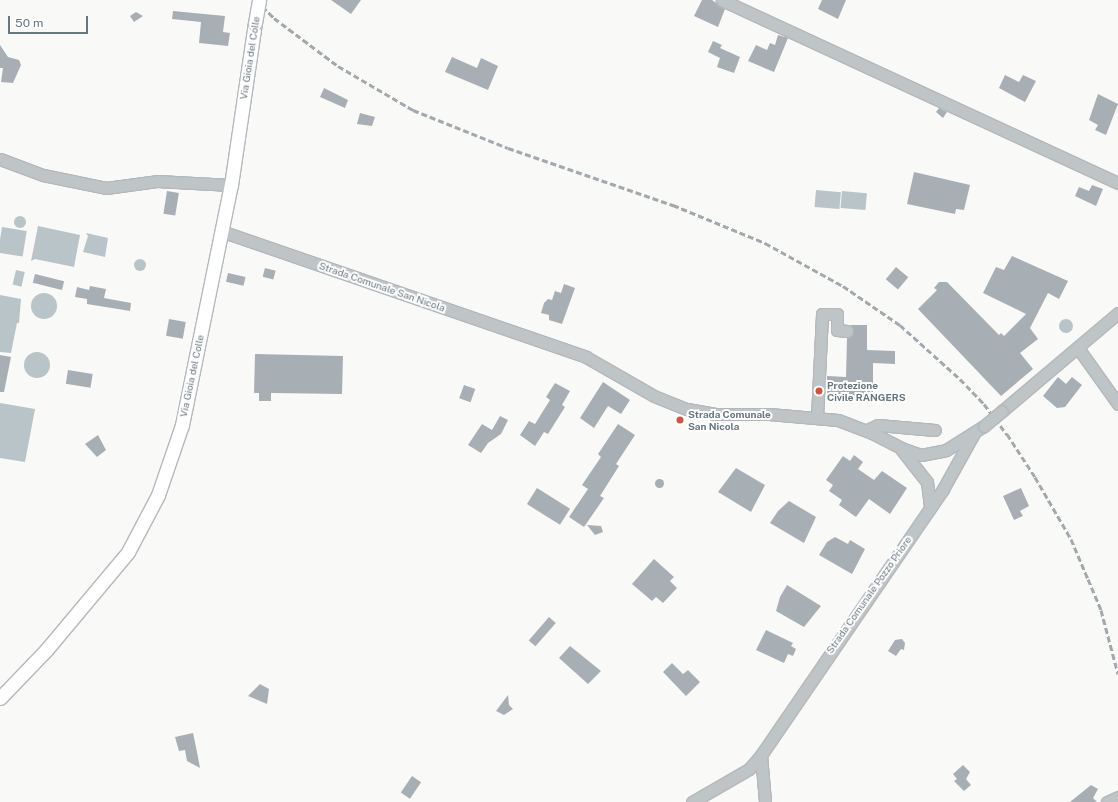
<!DOCTYPE html>
<style>
body{margin:0}
#map{position:relative;width:1118px;height:802px;overflow:hidden;background:#f9f9f8;font-family:"Public Sans",sans-serif}
div>[style]{position:absolute}
[style*='--x']{left:calc(var(--x)*1px);top:calc(var(--y)*1px);width:calc(var(--w)*1px);rotate:calc(var(--a)*1deg)}
.water>*{inset:0;background:#b8c4c7;transform-origin:0 0}
.round{border-radius:50%}
.building>*{inset:0;background:#a7afb4;transform-origin:0 0}
.roads{filter:drop-shadow(1px 0 #b3b9bb) drop-shadow(-1px 0 #b3b9bb) drop-shadow(0 1px #b3b9bb) drop-shadow(0 -1px #b3b9bb)}
.minor>*{height:11px;margin:-5.5px;padding:0 5.5px;transform-origin:5.5px;border-radius:5.5px;background:#bfc4c7}
.major>*{height:13px;margin:-6.5px;padding:0 6.5px;transform-origin:6.5px;border-radius:6.5px;background:#fff}
.rail>*{height:3px;margin-top:-1.5px;transform-origin:0;background:repeating-linear-gradient(90deg,#a2a9ad 0 6px,transparent 0 9px)}
.bridges{filter:drop-shadow(1px 0 #b3b9bb) drop-shadow(-1px 0 #b3b9bb) drop-shadow(0 1px #b3b9bb) drop-shadow(0 -1px #b3b9bb)}
.minor-bridge>*{height:11px;margin:-5.5px;padding:0 5.5px;transform-origin:5.5px;border-radius:5.5px;background:#bfc4c7}
.major-bridge>*{height:13px;margin:-6.5px;padding:0 6.5px;transform-origin:6.5px;border-radius:6.5px;background:#fff}
.dots>*{width:11px;height:11px;translate:-50% -50%;box-sizing:border-box;border:2px solid #fff;border-radius:50%}
span{translate:-50% -50%;white-space:nowrap;text-align:center;line-height:1.15;-webkit-text-stroke:4px #fff;paint-order:stroke}
.street-label{font-size:10px;color:#67777f}
.poi-label{font-size:10px;color:#67777f;font-weight:700}
.left{translate:0 -50%;text-align:left}
.scale{position:absolute;left:8px;top:16px;width:80px;height:18px;box-sizing:border-box;border:2px solid #67777f;border-top:0;padding-left:5px;font-size:12px;line-height:14px;white-space:nowrap;color:#67777f;-webkit-text-stroke:3px #fff;paint-order:stroke}
</style>
<div id="map">
<div class="water">
<i style="left:816px;top:190px;width:25px;height:17px;rotate:5deg"></i>
<i style="left:842px;top:191px;width:25px;height:17px;rotate:5deg"></i>
<i class="round" style="left:14px;top:216px;width:12px;height:12px"></i>
<i style="clip-path:polygon(38px 226px,80px 235px,74px 267px,35px 259px,31px 261px)"></i>
<i style="left:2px;top:227px;width:25px;height:26px;rotate:9deg"></i>
<i style="clip-path:polygon(86px 233px,108px 238px,105px 257px,83px 252px,88px 236px)"></i>
<i class="round" style="left:134px;top:259px;width:12px;height:12px"></i>
<i style="left:16px;top:270px;width:9px;height:15px;rotate:13deg"></i>
<i class="round" style="left:31px;top:293px;width:26px;height:26px"></i>
<i style="clip-path:polygon(0 295px,21px 299px,19px 323px,17px 323px,11px 353px,0 352px)"></i>
<i class="round" style="left:1059px;top:319px;width:14px;height:14px"></i>
<i class="round" style="left:24px;top:352px;width:26px;height:26px"></i>
<i style="clip-path:polygon(0 403px,35px 409px,25px 462px,0 458px)"></i>
</div>
<div class="building">
<i style="clip-path:polygon(331px 0,361px 0,351px 14px)"></i>
<i style="clip-path:polygon(702px 0,712px 0,725px 9px,718px 27px,694px 16px)"></i>
<i style="clip-path:polygon(822px 0,846px 0,838px 19px,818px 9px)"></i>
<i style="clip-path:polygon(173px 11px,225px 16px,223px 32px,230px 33px,228px 46px,199px 43px,201px 22px,172px 19px)"></i>
<i style="clip-path:polygon(136px 12px,143px 16px,134px 22px,130px 16px)"></i>
<i style="clip-path:polygon(778px 35px,788px 38px,774px 72px,748px 61px,756px 45px,767px 50px,770px 43px,775px 45px)"></i>
<i style="clip-path:polygon(713px 41px,722px 45px,720px 48px,740px 57px,734px 73px,717px 67px,720px 58px,708px 52px)"></i>
<i style="clip-path:polygon(0 45px,8px 57px,19px 60px,21px 65px,13px 83px,1px 82px,3px 68px,0 68px)"></i>
<i style="clip-path:polygon(452px 57px,477px 68px,481px 58px,498px 66px,488px 90px,445px 72px)"></i>
<i style="clip-path:polygon(1005px 75px,1019px 82px,1023px 75px,1036px 81px,1025px 102px,999px 88px)"></i>
<i style="clip-path:polygon(324px 88px,348px 100px,345px 108px,320px 97px)"></i>
<i style="clip-path:polygon(1098px 94px,1118px 104px,1106px 135px,1095px 130px,1098px 125px,1089px 120px)"></i>
<i style="clip-path:polygon(939px 108px,947px 112px,943px 118px,936px 112px)"></i>
<i style="clip-path:polygon(360px 113px,375px 117px,372px 126px,357px 124px)"></i>
<i style="clip-path:polygon(914px 172px,970px 185px,964px 210px,956px 209px,955px 214px,907px 204px)"></i>
<i style="clip-path:polygon(1092px 185px,1103px 189px,1096px 206px,1075px 196px,1079px 187px,1089px 191px)"></i>
<i style="left:167px;top:191px;width:12px;height:23px;rotate:9deg"></i>
<i style="clip-path:polygon(1012px 256px,1068px 281px,1059px 299px,1048px 293px,1030px 328px,1038px 339px,1020px 353px,1033px 369px,1001px 396px,918px 309px,937px 290px,934px 288px,939px 282px,947px 282px,999px 335px,1001px 333px,1004px 336px,1026px 314px,983px 293px,996px 267px,1004px 270px)"></i>
<i style="left:896px;top:267px;width:16px;height:16px;rotate:40deg"></i>
<i style="left:265px;top:268px;width:11px;height:9px;rotate:15deg"></i>
<i style="left:228px;top:273px;width:18px;height:9px;rotate:13deg"></i>
<i style="left:35px;top:274px;width:30px;height:9px;rotate:14deg"></i>
<i style="clip-path:polygon(564px 284px,575px 288px,562px 324px,549px 320px,549px 315px,541px 313px,544px 303px,548px 299px,552px 300px,555px 291px,561px 293px)"></i>
<i style="clip-path:polygon(90px 286px,106px 289px,104px 298px,131px 303px,130px 311px,87px 304px,87px 299px,75px 297px,77px 287px,89px 290px)"></i>
<i style="left:169px;top:319px;width:17px;height:17px;rotate:10deg"></i>
<i style="clip-path:polygon(850px 325px,867px 325px,867px 350px,895px 351px,895px 364px,873px 363px,873px 397px,833px 399px,833px 396px,827px 396px,827px 376px,846px 377px,847px 338px,854px 331px)"></i>
<i style="clip-path:polygon(255px 354px,343px 356px,342px 394px,271px 393px,271px 401px,259px 401px,259px 393px,254px 393px)"></i>
<i style="clip-path:polygon(0 355px,11px 357px,4px 392px,0 392px)"></i>
<i style="left:68px;top:370px;width:25px;height:14px;rotate:9deg"></i>
<i style="clip-path:polygon(1058px 377px,1066px 384px,1072px 377px,1082px 385px,1065px 407px,1057px 408px,1043px 396px)"></i>
<i style="clip-path:polygon(603px 382px,630px 400px,621px 414px,608px 406px,594px 428px,580px 418px)"></i>
<i style="clip-path:polygon(555px 383px,570px 391px,562px 405px,565px 407px,548px 434px,544px 432px,535px 446px,520px 435px,529px 421px,535px 424px,550px 400px,546px 397px)"></i>
<i style="left:464px;top:385px;width:12px;height:14px;rotate:20deg"></i>
<i style="clip-path:polygon(500px 416px,508px 420px,501px 434px,488px 443px,481px 453px,468px 445px,482px 424px,492px 430px)"></i>
<i style="clip-path:polygon(618px 424px,635px 435px,616px 464px,619px 466px,600px 496px,604px 498px,584px 527px,569px 517px,588px 489px,582px 485px,601px 457px,598px 454px)"></i>
<i style="clip-path:polygon(98px 435px,106px 450px,97px 457px,85px 444px)"></i>
<i style="clip-path:polygon(854px 455px,863px 462px,858px 469px,874px 480px,882px 471px,907px 488px,890px 514px,869px 499px,856px 517px,839px 505px,842px 500px,829px 491px,833px 485px,826px 480px,843px 456px,850px 461px)"></i>
<i style="clip-path:polygon(736px 468px,765px 485px,751px 512px,718px 492px)"></i>
<i class="round" style="left:654.5px;top:478.5px;width:9px;height:9px"></i>
<i style="left:537px;top:488px;width:39px;height:19px;rotate:32deg"></i>
<i style="clip-path:polygon(1021px 488px,1029px 506px,1020px 511px,1023px 516px,1014px 520px,1003px 496px)"></i>
<i style="clip-path:polygon(789px 501px,816px 517px,804px 543px,770px 523px,778px 511px)"></i>
<i style="clip-path:polygon(587px 525px,601px 526px,603px 532px,595px 535px)"></i>
<i style="clip-path:polygon(835px 537px,848px 544px,850px 540px,865px 549px,852px 574px,819px 555px,827px 542px)"></i>
<i style="clip-path:polygon(654px 559px,674px 577px,670px 581px,677px 588px,663px 603px,656px 597px,652px 601px,632px 584px)"></i>
<i style="clip-path:polygon(787px 585px,821px 606px,804px 627px,776px 611px,780px 597px)"></i>
<i style="left:549px;top:617px;width:9px;height:31px;rotate:41deg"></i>
<i style="clip-path:polygon(766px 630px,793px 643px,791px 646px,796px 649px,793px 656px,788px 654px,784px 663px,756px 650px)"></i>
<i style="clip-path:polygon(902px 639px,905px 643px,904px 650px,901px 649px,896px 656px,888px 651px,895px 640px)"></i>
<i style="clip-path:polygon(570px 646px,601px 671px,588px 684px,559px 658px)"></i>
<i style="clip-path:polygon(672px 663px,683px 674px,688px 670px,700px 682px,686px 696px,663px 672px)"></i>
<i style="clip-path:polygon(260px 684px,269px 689px,267px 704px,248px 696px)"></i>
<i style="clip-path:polygon(508px 695px,509px 705px,513px 709px,504px 715px,496px 711px)"></i>
<i style="clip-path:polygon(193px 733px,196px 747px,200px 768px,187px 761px,185px 750px,179px 751px,175px 737px)"></i>
<i style="clip-path:polygon(963px 765px,970px 772px,966px 779px,971px 785px,964px 791px,954px 781px,957px 779px,953px 774px)"></i>
<i style="left:412px;top:776px;width:11px;height:20px;rotate:34deg"></i>
<i style="clip-path:polygon(1091px 785px,1098px 789px,1093px 798px,1097px 802px,1070px 802px)"></i>
</div>
<div class="roads">
<div class="minor">
<i style="--x:722;--y:0;--w:436;--a:24.8"></i>
<i style="--x:0;--y:159;--w:46;--a:20.4"></i>
<i style="--x:43;--y:175;--w:64;--a:11.7"></i>
<i style="--x:106;--y:188;--w:51;--a:-7.8"></i>
<i style="--x:157;--y:181;--w:74;--a:3.1"></i>
<i style="--x:221;--y:231;--w:386;--a:19"></i>
<i style="--x:586;--y:357;--w:78;--a:29.8"></i>
<i style="--x:654;--y:396;--w:35;--a:22"></i>
<i style="--x:687;--y:409;--w:29;--a:10"></i>
<i style="--x:716;--y:414;--w:53;--a:0"></i>
<i style="--x:769;--y:414;--w:69;--a:5"></i>
<i style="--x:838;--y:420;--w:36;--a:21"></i>
<i style="--x:872;--y:433;--w:33;--a:27"></i>
<i style="--x:901;--y:448;--w:21;--a:19"></i>
<i style="--x:921;--y:455;--w:25;--a:-11"></i>
<i style="--x:946;--y:450;--w:45;--a:-32.3"></i>
<i style="--x:1078;--y:348;--w:69;--a:54.5"></i>
<i style="--x:1002;--y:411;--w:152;--a:-40.2"></i>
<i style="--x:817;--y:417;--w:103;--a:-87.2"></i>
<i style="--x:822;--y:314;--w:15;--a:0"></i>
<i style="--x:837;--y:314;--w:16;--a:90"></i>
<i style="--x:837;--y:330;--w:10;--a:6"></i>
<i style="--x:867;--y:430;--w:12;--a:-24"></i>
<i style="--x:878;--y:425;--w:57;--a:5"></i>
<i style="--x:901;--y:449;--w:42;--a:51.8"></i>
<i style="--x:927;--y:482;--w:26;--a:83"></i>
<i style="--x:761;--y:755;--w:47;--a:85.1"></i>
<i style="--x:692;--y:802;--w:66;--a:-30.1"></i>
<i style="--x:749;--y:769;--w:18;--a:-49"></i>
<i style="--x:761;--y:755;--w:322;--a:-55.6"></i>
<i style="--x:943;--y:489;--w:62;--a:-60.9"></i>
<i style="--x:1107;--y:802;--w:12;--a:-24"></i>
</div>
<div class="major">
<i style="--x:0;--y:698;--w:68;--a:-46.2"></i>
<i style="--x:47;--y:649;--w:126;--a:-50.1"></i>
<i style="--x:128;--y:552;--w:64;--a:-62.2"></i>
<i style="--x:158;--y:495;--w:74;--a:-71.1"></i>
<i style="--x:182;--y:425;--w:245;--a:-78.5"></i>
<i style="--x:231;--y:185;--w:164;--a:-81.6"></i>
</div>
</div>
<div class="rail">
<i style="--x:256;--y:0;--w:25;--a:45"></i>
<i style="--x:274;--y:18;--w:80;--a:36.9"></i>
<i style="--x:338;--y:66;--w:87;--a:30.4"></i>
<i style="--x:413;--y:110;--w:102;--a:21.8"></i>
<i style="--x:508;--y:148;--w:175;--a:19.1"></i>
<i style="--x:673;--y:205;--w:100;--a:22.4"></i>
<i style="--x:765;--y:243;--w:89;--a:28.9"></i>
<i style="--x:843;--y:286;--w:69;--a:34.4"></i>
<i style="--x:900;--y:325;--w:81;--a:42"></i>
<i style="--x:960;--y:379;--w:35;--a:46"></i>
<i style="--x:984;--y:404;--w:38;--a:53"></i>
<i style="--x:1007;--y:434;--w:51;--a:56.9"></i>
<i style="--x:1035;--y:477;--w:72;--a:59.9"></i>
<i style="--x:1071;--y:539;--w:43;--a:67"></i>
<i style="--x:1088;--y:579;--w:34;--a:67"></i>
<i style="--x:1101;--y:610;--w:66;--a:75.1"></i>
</div>
<div class="bridges">
<div class="minor-bridge">
<i style="--x:984;--y:426;--w:23;--a:-40"></i>
</div>
<div class="major-bridge">
<i style="--x:255;--y:23;--w:23;--a:-80"></i>
</div>
</div>
<div class="dots">
<i style="left:819px;top:391px;background:#d15440"></i>
<i style="left:680px;top:420px;background:#d15440"></i>
</div>
<div class="street-label">
<span style="left:250px;top:58px;rotate:-81deg">Via Gioia del Colle</span>
<span style="left:382px;top:287px;rotate:19deg">Strada Comunale San Nicola</span>
<span style="left:192px;top:376px;rotate:-78deg">Via Gioia del Colle</span>
<span style="left:869px;top:595px;rotate:-55deg">Strada Comunale Pozzo Priore</span>
</div>
<div class="poi-label">
<span class="left" style="left:827px;top:391px">Protezione<br>Civile RANGERS</span>
<span class="left" style="left:688px;top:420px">Strada Comunale<br>San Nicola</span>
</div>
<div class="scale">50 m</div>
</div>
